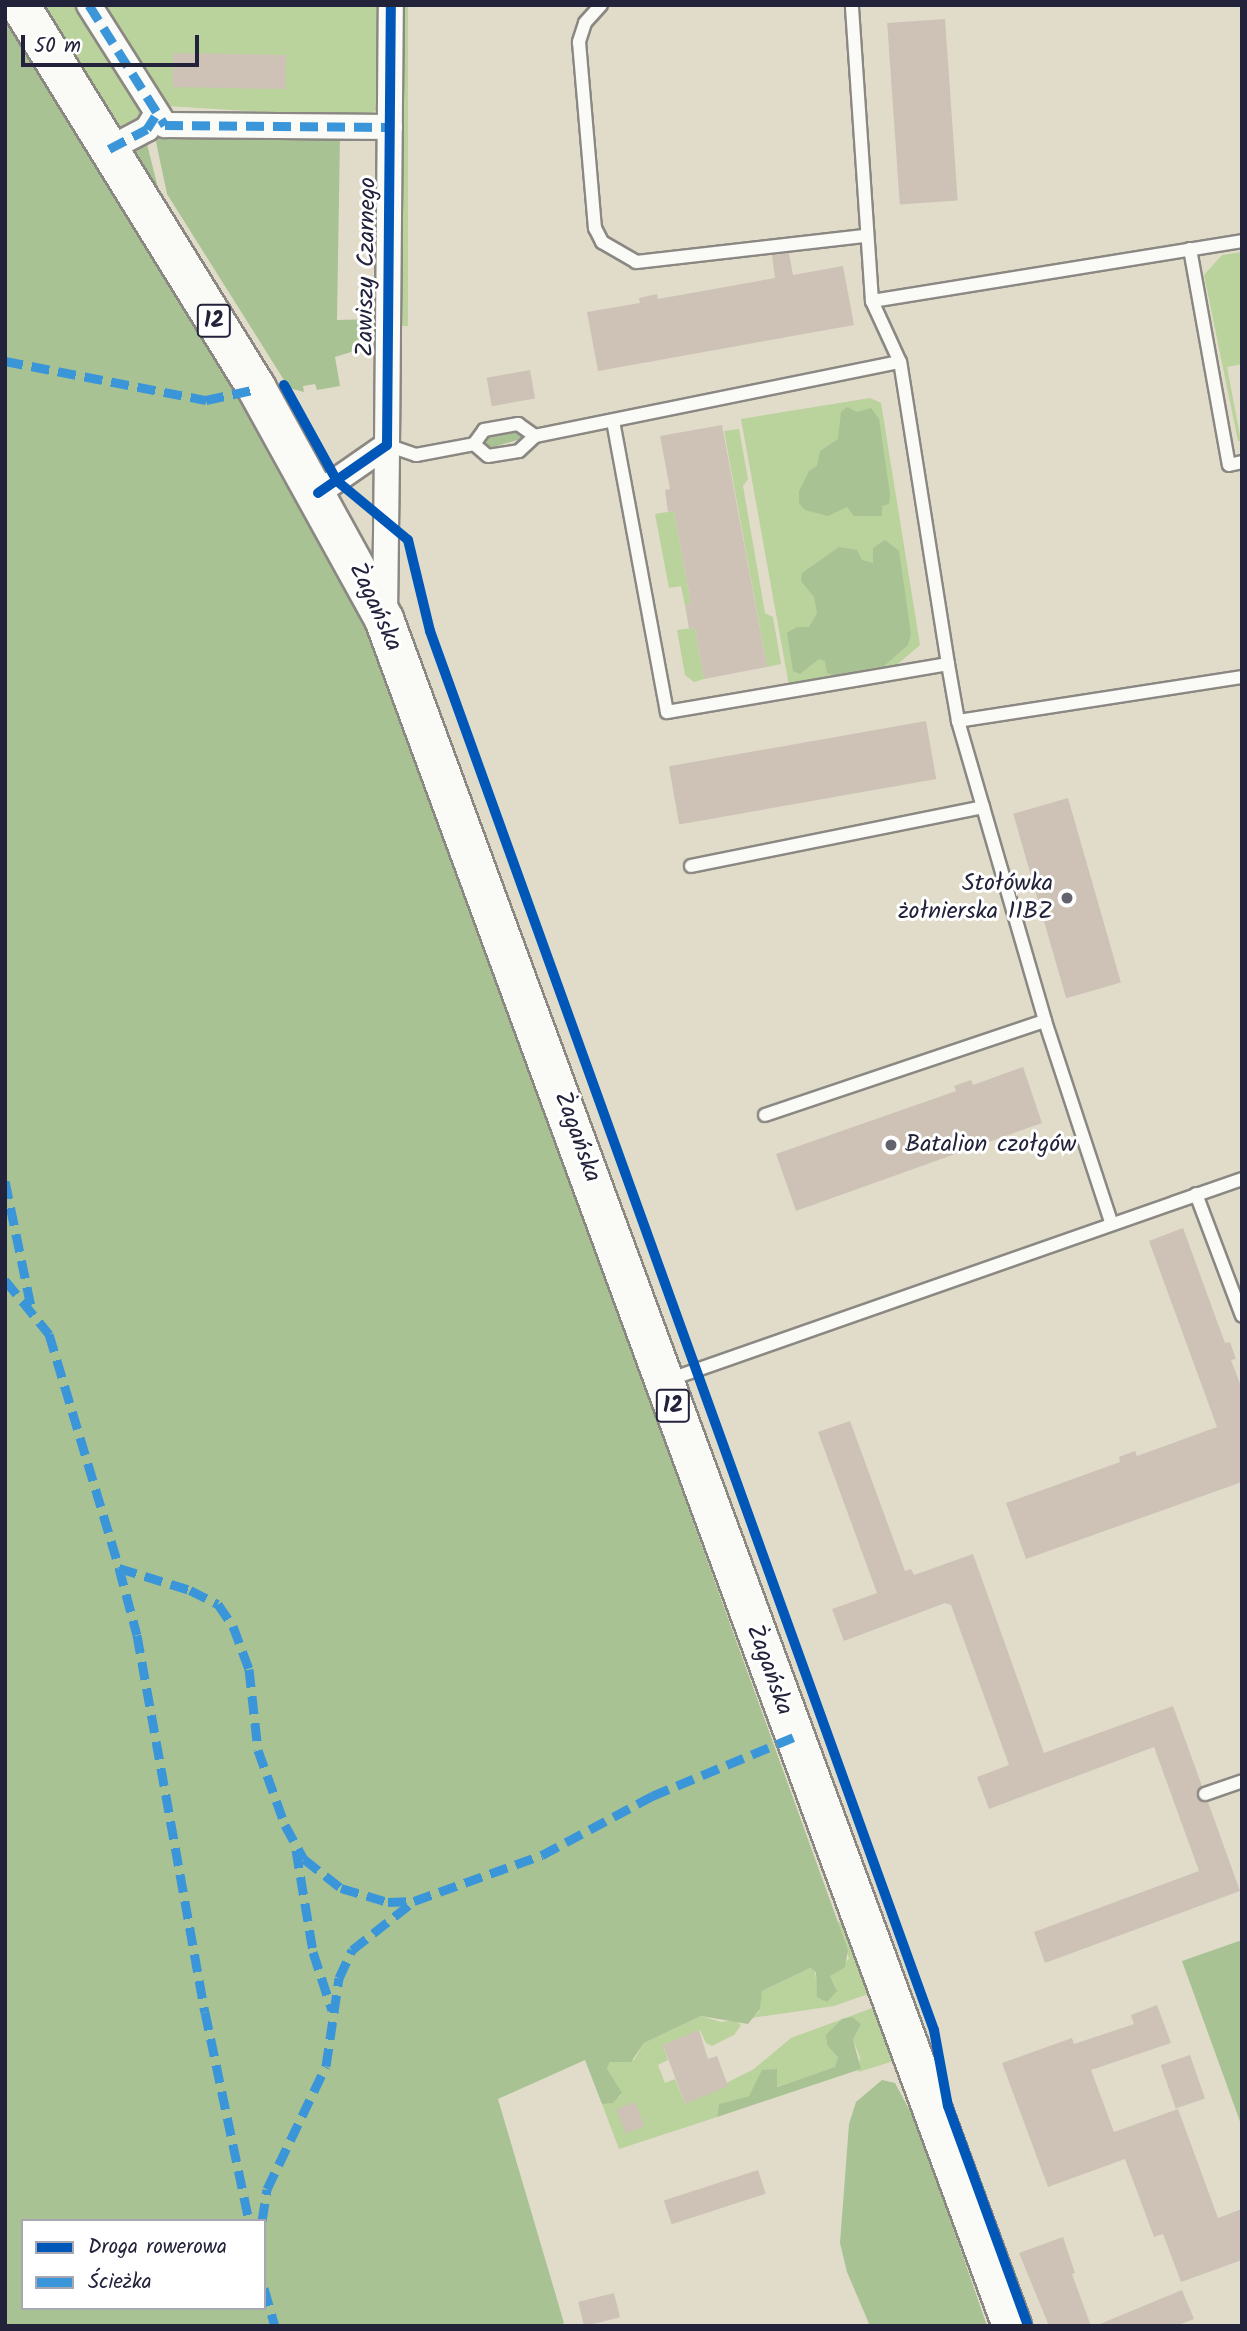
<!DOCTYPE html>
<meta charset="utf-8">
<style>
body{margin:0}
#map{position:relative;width:1247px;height:2331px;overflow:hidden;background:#e0dcc9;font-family:Kalam,sans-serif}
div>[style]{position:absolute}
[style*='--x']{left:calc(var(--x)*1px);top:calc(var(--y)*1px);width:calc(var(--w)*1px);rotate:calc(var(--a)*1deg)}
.green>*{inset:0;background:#bad29c;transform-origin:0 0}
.forest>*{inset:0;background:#a8c294}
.building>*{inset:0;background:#cec2b7;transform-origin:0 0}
.roads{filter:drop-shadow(2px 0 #8b8883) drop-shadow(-2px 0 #8b8883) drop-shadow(0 2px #8b8883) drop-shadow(0 -2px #8b8883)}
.lane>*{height:12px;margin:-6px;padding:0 6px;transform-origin:6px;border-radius:6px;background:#fafaf7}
.street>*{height:24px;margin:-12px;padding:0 12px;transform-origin:12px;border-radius:12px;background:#fafaf7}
.primary>*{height:38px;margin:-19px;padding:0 19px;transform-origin:19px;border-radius:19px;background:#fafaf7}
.quiet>*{height:9px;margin-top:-4.5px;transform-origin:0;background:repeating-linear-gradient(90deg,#3b95d9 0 18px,transparent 0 27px)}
.cycleway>*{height:10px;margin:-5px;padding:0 5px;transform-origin:5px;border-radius:5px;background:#0057b8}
.dots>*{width:19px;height:19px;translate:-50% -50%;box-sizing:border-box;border:4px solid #fff;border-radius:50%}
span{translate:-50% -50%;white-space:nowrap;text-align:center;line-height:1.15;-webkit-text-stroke:6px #fff;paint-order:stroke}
.shield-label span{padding:2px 5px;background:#fff;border:2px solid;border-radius:5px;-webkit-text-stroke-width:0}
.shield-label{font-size:23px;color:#22223b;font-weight:700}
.street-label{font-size:24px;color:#22223b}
.poi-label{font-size:24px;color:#22223b}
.right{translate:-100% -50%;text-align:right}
.left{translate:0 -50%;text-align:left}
.frame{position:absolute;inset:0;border:7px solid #22223b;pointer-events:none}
.legend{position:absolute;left:21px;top:2219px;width:245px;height:91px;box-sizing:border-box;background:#fff;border:2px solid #a7a7b1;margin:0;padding:9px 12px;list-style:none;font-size:21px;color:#22223b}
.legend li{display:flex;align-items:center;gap:14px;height:35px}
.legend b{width:35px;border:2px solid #a7a7b1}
.scale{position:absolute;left:21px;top:35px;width:178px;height:32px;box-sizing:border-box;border:4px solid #22223b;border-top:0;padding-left:9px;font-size:21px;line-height:24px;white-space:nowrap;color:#22223b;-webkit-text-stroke:5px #fff;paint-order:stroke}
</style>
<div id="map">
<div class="green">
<i style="clip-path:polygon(33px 5px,80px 5px,140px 105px,142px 115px,134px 127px,119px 134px)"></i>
<i style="clip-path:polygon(103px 5px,379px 5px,378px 108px,371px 114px,297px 114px,168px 106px)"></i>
<i style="left:402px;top:5px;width:6px;height:321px"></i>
<i style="clip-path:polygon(1242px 252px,1242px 364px,1227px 367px,1241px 441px,1238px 441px,1204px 275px,1222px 255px)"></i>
<i style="clip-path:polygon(870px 398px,881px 403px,920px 645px,892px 669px,789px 686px,741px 419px)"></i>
<i style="clip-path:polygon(739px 429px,748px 479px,743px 486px,765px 613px,773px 617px,781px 664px,767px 667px,724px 431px)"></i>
<i style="clip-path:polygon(674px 511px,691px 604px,685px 605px,681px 586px,669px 588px,655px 514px)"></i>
<i style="clip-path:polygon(695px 628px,704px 679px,694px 682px,685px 675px,677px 630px)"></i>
<i style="clip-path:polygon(844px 1919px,871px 1993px,834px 2006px,751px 2018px,759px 2012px,762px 1991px,810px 1968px,815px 1971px,817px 1989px,836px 1988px,830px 1976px,849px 1959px,838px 1922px)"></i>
<i style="clip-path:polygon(875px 2007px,894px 2061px,858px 2072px,860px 2057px,853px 2040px,861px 2024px,826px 2041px,838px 2056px,836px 2067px,776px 2087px,777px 2069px,749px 2096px,719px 2104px,717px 2117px,619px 2149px,602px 2104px,621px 2096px,607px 2069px,610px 2062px,634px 2060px,644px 2043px,701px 2016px,721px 2022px,734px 2020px,741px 2025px,734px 2035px,712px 2046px,706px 2043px,700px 2030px,663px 2045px,668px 2060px,658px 2065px,665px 2083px,675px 2079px,685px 2104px,754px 2069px,791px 2038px)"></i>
</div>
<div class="forest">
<i style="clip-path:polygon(evenodd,5px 21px,246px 409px,339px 569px,376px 645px,848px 1950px,845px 1967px,830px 1976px,837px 1991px,827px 2002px,817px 1997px,816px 1972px,810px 1968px,762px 1991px,760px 2009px,748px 2024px,701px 2016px,644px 2043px,631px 2062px,610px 2062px,607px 2069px,622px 2093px,613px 2103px,602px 2104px,585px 2060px,498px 2099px,564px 2323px,558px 2326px,5px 2326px,5px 21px,23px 2221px,264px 2221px,264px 2308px,23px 2308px,23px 2221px)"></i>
<i style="clip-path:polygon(154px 132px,340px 136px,337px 320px,376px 319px,376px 325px,367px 325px,367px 347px,335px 357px,340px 386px,317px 390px,315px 384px,303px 386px,304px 392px,289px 388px,167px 194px)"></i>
<i style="clip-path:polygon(145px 136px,159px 192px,283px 393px,273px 386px,126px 149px)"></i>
<i style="clip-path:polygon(847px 407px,857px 412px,871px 408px,879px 419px,890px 494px,889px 504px,882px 506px,882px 516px,854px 516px,847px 507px,828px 516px,805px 510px,799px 503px,799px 491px,809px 471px,817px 466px,820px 451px,838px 439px,841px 412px)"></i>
<i style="clip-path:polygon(517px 432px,527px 437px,490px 448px,481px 444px,489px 437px)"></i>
<i style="clip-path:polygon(885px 540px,899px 551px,911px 634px,908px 645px,884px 666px,834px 675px,827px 673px,825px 661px,819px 659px,800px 674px,793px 671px,787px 633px,797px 627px,809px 627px,817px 613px,814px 597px,801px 581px,802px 573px,839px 547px,857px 550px,862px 560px,873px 563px,873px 548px)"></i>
<i style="clip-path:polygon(1242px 1940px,1242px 2127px,1182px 1961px)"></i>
<i style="clip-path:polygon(852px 2017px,861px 2024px,853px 2040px,861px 2069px,717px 2117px,719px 2104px,749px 2096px,762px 2070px,777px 2069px,777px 2087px,835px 2067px,838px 2057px,827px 2045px,826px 2035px,842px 2019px)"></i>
<i style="clip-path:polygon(882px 2080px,895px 2083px,918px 2126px,987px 2326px,870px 2326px,847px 2272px,840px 2243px,849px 2124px,856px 2102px)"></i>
</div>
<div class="building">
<i style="left:945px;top:19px;width:182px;height:58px;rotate:86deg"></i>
<i style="left:173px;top:53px;width:113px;height:34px;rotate:1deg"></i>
<i style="clip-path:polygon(789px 253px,793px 275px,843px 266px,854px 325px,598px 371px,587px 312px,640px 303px,639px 298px,657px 294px,658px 299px,775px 278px,772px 255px)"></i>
<i style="left:530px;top:370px;width:29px;height:44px;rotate:80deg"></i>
<i style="clip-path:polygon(722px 425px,767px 667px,704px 679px,695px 628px,689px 629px,685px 605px,691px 604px,674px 511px,668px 512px,665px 490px,670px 489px,660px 436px)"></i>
<i style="left:926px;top:721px;width:59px;height:261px;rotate:80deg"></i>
<i style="left:1068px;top:798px;width:192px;height:57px;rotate:74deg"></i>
<i style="clip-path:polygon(1023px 1067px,1042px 1123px,796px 1211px,776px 1154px,956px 1091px,954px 1086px,971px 1080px,973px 1085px)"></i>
<i style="clip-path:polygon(1183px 1228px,1225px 1343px,1230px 1342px,1236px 1359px,1231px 1360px,1242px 1389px,1242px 1482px,1026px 1559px,1006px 1503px,1120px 1462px,1119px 1457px,1135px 1451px,1137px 1456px,1217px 1427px,1149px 1241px)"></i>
<i style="clip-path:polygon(850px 1421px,905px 1571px,911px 1569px,914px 1575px,973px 1554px,1044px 1753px,1173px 1706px,1202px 1786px,1197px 1798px,1208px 1802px,1240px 1891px,1045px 1963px,1034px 1932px,1199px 1871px,1154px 1747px,989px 1809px,977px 1777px,1009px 1765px,951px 1605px,945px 1603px,844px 1641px,832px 1609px,877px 1593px,818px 1432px)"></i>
<i style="clip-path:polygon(1157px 2005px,1171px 2043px,1091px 2070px,1114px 2132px,1178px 2109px,1218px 2218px,1242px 2209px,1242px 2260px,1181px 2282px,1163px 2234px,1154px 2237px,1125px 2159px,1048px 2187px,1002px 2063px,1072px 2038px,1074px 2044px,1134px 2024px,1131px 2015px)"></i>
<i style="clip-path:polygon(699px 2030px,708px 2059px,717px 2056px,728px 2086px,685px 2104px,663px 2045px)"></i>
<i style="left:1190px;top:2055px;width:46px;height:31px;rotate:71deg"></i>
<i style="left:635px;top:2102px;width:26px;height:20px;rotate:69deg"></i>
<i style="left:758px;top:2170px;width:25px;height:99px;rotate:72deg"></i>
<i style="clip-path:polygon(1063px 2237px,1075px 2273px,1072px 2274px,1091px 2326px,1049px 2326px,1019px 2253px)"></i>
<i style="clip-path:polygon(1182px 2290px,1194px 2319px,1176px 2326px,1095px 2326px)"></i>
<i style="left:614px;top:2293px;width:25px;height:37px;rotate:76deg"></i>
</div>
<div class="roads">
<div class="lane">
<i style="--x:601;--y:5;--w:24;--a:132"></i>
<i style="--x:585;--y:23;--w:20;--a:108"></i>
<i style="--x:579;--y:42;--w:187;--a:85.1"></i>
<i style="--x:595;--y:228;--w:16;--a:63"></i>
<i style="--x:602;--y:242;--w:39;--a:30"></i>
<i style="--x:636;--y:262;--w:230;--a:-6.5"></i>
<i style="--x:1190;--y:249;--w:219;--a:79.8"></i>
<i style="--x:1229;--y:465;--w:13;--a:-13"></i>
<i style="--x:872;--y:301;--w:375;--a:-9.2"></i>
<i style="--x:613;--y:421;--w:296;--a:79.5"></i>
<i style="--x:667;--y:712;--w:285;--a:-9.7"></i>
<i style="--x:948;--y:664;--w:306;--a:-99"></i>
<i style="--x:900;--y:362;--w:67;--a:-114.7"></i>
<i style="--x:872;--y:301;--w:297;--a:-93.9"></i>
<i style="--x:474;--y:444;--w:18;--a:41"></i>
<i style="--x:488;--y:456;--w:31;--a:-9"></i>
<i style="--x:519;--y:451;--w:22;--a:-43"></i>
<i style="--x:535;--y:436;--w:372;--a:-11.5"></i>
<i style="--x:387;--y:445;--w:31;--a:19"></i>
<i style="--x:416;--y:455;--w:59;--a:-10.7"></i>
<i style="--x:474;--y:444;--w:17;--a:-54"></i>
<i style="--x:484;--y:430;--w:35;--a:-10"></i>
<i style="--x:518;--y:424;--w:21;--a:35"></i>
<i style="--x:948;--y:664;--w:58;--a:80"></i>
<i style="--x:958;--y:721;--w:312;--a:73.8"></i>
<i style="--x:1045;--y:1021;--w:212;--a:71.8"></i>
<i style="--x:958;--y:721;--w:287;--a:-8.8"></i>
<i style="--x:691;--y:866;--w:298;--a:-11.4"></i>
<i style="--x:765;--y:1115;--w:295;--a:-18.6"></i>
<i style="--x:1196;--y:1194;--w:130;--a:69.3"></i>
<i style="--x:668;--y:1380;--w:608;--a:-19.3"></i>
<i style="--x:1205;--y:1794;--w:39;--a:-19"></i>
</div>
<div class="street">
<i style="--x:89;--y:5;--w:142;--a:57.7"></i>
<i style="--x:165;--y:125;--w:225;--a:0.5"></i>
<i style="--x:109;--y:149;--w:43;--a:-27.8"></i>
<i style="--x:147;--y:129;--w:15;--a:-58"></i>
<i style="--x:318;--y:493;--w:84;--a:-34.8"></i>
<i style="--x:387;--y:445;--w:440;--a:-89.5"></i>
<i style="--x:385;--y:615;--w:170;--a:-89.3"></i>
</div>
<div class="primary">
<i style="--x:20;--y:5;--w:451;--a:58.3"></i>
<i style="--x:257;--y:389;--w:263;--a:61.1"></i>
<i style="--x:384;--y:619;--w:1819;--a:69.8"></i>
</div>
</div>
<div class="quiet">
<i style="--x:89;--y:5;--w:142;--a:57.7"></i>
<i style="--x:165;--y:125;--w:225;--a:0.5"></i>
<i style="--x:109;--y:149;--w:43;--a:-27.8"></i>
<i style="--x:147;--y:129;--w:15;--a:-58"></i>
<i style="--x:5;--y:361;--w:205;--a:11"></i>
<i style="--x:206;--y:400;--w:52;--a:-12.2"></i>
<i style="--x:5;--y:1181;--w:128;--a:78.3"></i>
<i style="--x:5;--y:1280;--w:70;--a:50.8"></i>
<i style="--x:49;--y:1334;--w:244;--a:73.3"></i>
<i style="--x:119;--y:1568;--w:74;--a:17.2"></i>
<i style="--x:190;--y:1590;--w:31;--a:27"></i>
<i style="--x:218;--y:1604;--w:27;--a:56"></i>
<i style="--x:233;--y:1626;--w:46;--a:69.6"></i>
<i style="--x:249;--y:1669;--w:81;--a:83.7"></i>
<i style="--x:258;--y:1750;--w:80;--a:70.2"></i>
<i style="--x:285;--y:1825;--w:39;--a:61"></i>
<i style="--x:304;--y:1859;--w:47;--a:38.1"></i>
<i style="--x:341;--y:1888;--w:49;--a:16.6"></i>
<i style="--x:388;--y:1902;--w:26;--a:-2"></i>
<i style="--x:414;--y:1901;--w:136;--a:-19.8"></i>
<i style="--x:542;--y:1855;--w:125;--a:-28.2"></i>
<i style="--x:652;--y:1796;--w:154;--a:-22.6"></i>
<i style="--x:119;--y:1568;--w:69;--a:75"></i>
<i style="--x:137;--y:1635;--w:383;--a:79.8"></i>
<i style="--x:205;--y:2012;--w:214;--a:78.1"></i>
<i style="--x:296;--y:1850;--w:103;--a:80.5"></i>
<i style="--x:313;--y:1952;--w:61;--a:71.9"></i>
<i style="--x:262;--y:2221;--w:32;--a:-81"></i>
<i style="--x:267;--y:2189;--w:136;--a:-64.4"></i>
<i style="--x:326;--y:2066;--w:89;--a:-81.6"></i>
<i style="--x:339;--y:1978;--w:31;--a:-65"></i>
<i style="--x:352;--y:1950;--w:79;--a:-38.3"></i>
<i style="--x:264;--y:2288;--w:40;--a:74"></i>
</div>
<div class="cycleway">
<i style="--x:284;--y:385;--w:110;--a:61.1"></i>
<i style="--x:337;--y:481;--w:92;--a:39.7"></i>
<i style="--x:408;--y:540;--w:94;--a:76.4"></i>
<i style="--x:430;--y:631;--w:1487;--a:70.19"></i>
<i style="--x:934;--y:2030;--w:77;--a:79.6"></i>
<i style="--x:948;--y:2106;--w:234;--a:70"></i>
<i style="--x:318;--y:493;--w:84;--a:-34.8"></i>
<i style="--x:387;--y:445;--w:440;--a:-89.5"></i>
</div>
<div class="dots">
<i style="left:1067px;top:898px;background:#64636d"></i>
<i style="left:891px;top:1145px;background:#64636d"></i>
</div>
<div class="shield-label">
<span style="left:214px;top:321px">12</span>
<span style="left:673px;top:1406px">12</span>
</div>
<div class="street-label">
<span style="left:367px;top:267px;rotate:-89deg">Zawiszy Czarnego</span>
<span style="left:375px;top:607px;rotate:65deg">Żagańska</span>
<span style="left:577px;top:1137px;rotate:70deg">Żagańska</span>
<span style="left:769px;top:1670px;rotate:70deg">Żagańska</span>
</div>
<div class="poi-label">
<span class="right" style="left:1053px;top:898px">Stołówka<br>żołnierska 11BZ</span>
<span class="left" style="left:905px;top:1145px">Batalion czołgów</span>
</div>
<div class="frame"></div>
<ul class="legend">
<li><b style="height:9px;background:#0057b8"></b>Droga rowerowa</li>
<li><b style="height:9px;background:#3b95d9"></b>Ścieżka</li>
</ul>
<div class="scale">50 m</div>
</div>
